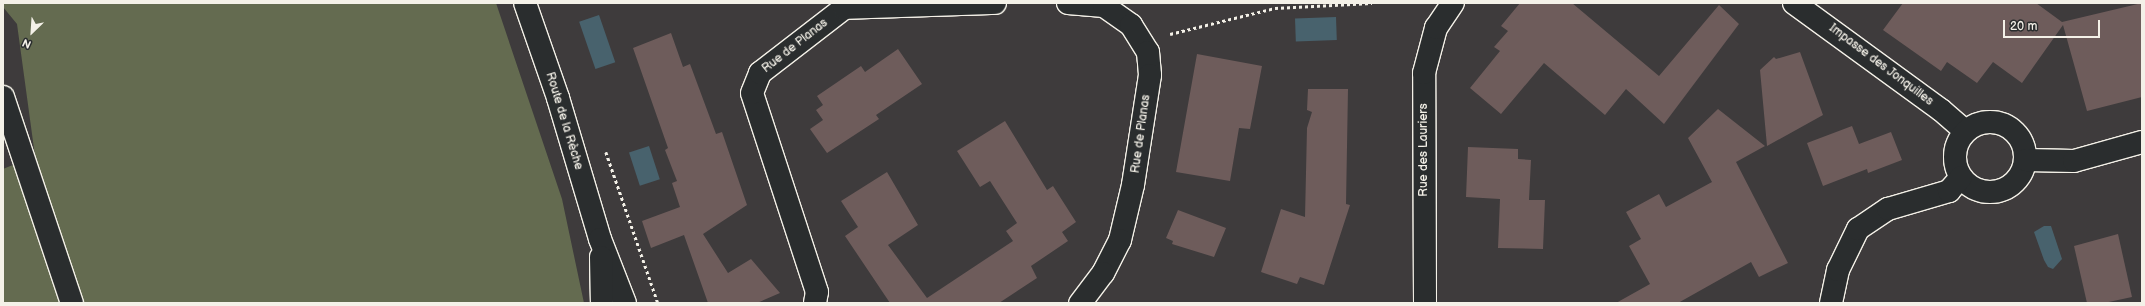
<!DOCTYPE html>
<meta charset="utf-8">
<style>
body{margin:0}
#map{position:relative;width:2145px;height:306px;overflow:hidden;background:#3e3b3c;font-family:"Balsamiq Sans",sans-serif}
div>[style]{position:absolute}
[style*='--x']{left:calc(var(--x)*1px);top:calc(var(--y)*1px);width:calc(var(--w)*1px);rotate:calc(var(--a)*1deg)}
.green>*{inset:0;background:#646b50}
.water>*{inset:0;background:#48626d;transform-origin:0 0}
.building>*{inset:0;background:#6e5c5b}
.path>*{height:2.5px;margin-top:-1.25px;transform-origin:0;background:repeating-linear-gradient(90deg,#f4f1e8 0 3px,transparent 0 6px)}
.roads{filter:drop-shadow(1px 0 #f4f1e8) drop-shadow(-1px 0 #f4f1e8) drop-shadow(0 1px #f4f1e8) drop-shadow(0 -1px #f4f1e8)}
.minor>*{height:22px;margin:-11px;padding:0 11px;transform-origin:11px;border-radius:11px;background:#2a2d2e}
.minor>.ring{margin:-11px;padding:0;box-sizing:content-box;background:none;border:22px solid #2a2d2e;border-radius:50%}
span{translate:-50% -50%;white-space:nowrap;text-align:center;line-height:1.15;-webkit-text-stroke:3.5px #2a2d2e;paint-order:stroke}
.street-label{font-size:12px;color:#f4f1e8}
.frame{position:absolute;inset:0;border:4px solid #f4f1e8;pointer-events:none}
.north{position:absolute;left:12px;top:12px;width:40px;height:40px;-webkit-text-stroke:3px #2a2d2e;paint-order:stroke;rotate:205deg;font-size:11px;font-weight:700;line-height:16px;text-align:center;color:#f4f1e8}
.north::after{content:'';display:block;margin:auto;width:14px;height:18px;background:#f4f1e8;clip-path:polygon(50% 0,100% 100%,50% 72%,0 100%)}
.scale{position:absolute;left:2003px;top:20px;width:97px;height:18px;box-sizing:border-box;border:2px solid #f4f1e8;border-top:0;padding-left:5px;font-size:12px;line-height:14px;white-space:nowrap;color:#f4f1e8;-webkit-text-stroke:3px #2a2d2e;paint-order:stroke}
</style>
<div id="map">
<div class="green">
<i style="clip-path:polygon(3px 3px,496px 3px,562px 199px,584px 303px,3px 303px,3px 169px,35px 156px,17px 24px,3px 7px)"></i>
</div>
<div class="water">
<i style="left:599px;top:15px;width:50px;height:21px;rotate:71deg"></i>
<i style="left:1336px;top:17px;width:23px;height:41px;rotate:88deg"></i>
<i style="left:649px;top:146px;width:35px;height:21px;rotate:72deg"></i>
<i style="clip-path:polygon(2044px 226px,2051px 226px,2062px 259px,2053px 269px,2048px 267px,2044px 260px,2034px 232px)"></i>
</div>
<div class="building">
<i style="clip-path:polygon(1520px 3px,1572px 3px,1659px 76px,1719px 5px,1739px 24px,1664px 124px,1626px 89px,1605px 115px,1544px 63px,1501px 114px,1470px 88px,1500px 51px,1494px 47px,1508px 31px,1501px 26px)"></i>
<i style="clip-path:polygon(1903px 3px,2036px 3px,2062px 22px,2142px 3px,2142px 97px,2087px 111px,2063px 25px,2022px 83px,1993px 62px,1977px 83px,1947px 62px,1941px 71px,1883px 30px)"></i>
<i style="clip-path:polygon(671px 33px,683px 67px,690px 64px,716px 134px,722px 132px,747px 205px,703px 234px,728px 273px,751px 259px,780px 293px,757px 303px,708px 303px,684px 235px,651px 248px,642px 221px,680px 207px,672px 183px,677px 181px,665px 150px,668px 148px,633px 48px)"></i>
<i style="clip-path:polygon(898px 49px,922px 84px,876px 115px,879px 119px,827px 153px,810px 129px,823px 120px,816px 110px,823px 105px,817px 96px,861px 66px,865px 72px)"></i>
<i style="clip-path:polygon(1800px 52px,1823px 115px,1767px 146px,1760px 70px,1774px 57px,1776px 59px)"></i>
<i style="clip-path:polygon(1197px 54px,1262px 66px,1250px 129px,1239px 128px,1230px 181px,1176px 172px)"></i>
<i style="clip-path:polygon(1308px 89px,1348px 89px,1346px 204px,1350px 205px,1324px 285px,1300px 277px,1297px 284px,1261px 272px,1281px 209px,1305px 217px,1307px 128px,1312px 112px,1307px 110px)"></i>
<i style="clip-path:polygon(1718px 109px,1765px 146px,1736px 162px,1788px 263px,1759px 277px,1751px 262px,1678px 303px,1616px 303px,1650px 284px,1629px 246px,1641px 239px,1626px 212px,1659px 194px,1666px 207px,1712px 182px,1688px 138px)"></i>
<i style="clip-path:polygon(1005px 121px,1047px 190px,1053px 186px,1076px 222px,1062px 232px,1068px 241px,1031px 266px,1037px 278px,999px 303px,890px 303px,845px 236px,858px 227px,841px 201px,887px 172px,918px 225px,888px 245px,927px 298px,1013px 241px,1006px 231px,1017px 223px,990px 181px,980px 187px,957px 151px)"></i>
<i style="clip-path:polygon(1852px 126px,1859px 144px,1891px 132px,1902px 160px,1868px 173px,1867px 169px,1823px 186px,1807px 143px)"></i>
<i style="clip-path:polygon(1468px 147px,1518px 149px,1518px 159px,1531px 160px,1529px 200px,1545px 200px,1543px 249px,1498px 248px,1500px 199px,1466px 197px)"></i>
<i style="clip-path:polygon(1178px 210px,1226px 228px,1214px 257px,1172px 244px,1173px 241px,1166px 238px)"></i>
<i style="clip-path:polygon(2118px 234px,2132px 297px,2104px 303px,2087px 303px,2074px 246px)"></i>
</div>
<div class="path">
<i style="--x:1170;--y:34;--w:108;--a:-13.9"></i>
<i style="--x:1275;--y:8;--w:97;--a:-3"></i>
<i style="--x:606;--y:152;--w:160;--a:71"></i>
</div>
<div class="roads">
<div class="minor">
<i style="--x:525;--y:3;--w:101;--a:70.8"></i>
<i style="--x:558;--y:98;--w:147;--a:73.4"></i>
<i style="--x:600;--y:239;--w:69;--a:68.7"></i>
<i style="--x:1068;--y:3;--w:36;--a:5"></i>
<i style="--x:1104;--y:6;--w:33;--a:35"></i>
<i style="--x:1131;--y:25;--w:32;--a:58"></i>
<i style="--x:1148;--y:52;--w:23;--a:85"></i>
<i style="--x:1150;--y:75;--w:111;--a:98.8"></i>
<i style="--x:1133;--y:185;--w:57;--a:103.3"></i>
<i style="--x:1120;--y:240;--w:37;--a:117"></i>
<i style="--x:1103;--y:273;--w:38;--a:127"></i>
<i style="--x:1794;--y:3;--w:182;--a:36.1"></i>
<i style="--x:1941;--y:110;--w:32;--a:41"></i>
<i style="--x:3;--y:97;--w:217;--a:71.5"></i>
<i class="ring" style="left:1955px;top:122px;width:48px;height:48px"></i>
<i style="--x:2026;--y:160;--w:48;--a:1.2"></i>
<i style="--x:2074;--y:161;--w:71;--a:-15.6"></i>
<i style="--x:601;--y:257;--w:46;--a:88.8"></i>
<i style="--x:815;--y:303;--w:11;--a:-80"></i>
<i style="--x:817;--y:292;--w:209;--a:-108.1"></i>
<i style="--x:752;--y:93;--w:22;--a:-68"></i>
<i style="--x:760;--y:73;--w:106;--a:-37.7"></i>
<i style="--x:844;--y:8;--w:151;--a:-1.9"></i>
<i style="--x:1425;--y:303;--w:230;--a:-90.2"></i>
<i style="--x:1424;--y:73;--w:47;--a:-75.1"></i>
<i style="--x:1436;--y:28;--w:30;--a:-56"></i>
<i style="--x:1831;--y:303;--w:34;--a:-78"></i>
<i style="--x:1838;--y:270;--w:46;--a:-64"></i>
<i style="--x:1858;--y:229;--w:36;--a:-34"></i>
<i style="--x:1888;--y:209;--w:64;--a:-16.4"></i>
<i style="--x:1949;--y:191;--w:18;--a:-49"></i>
</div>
</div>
<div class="street-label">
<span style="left:795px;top:46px;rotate:-38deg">Rue de Planas</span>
<span style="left:1881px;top:65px;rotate:37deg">Impasse des Jonquilles</span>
<span style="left:564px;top:121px;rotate:73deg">Route de la Rèche</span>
<span style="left:1141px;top:134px;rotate:-82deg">Rue de Planas</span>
<span style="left:1424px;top:150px;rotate:-90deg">Rue des Lauriers</span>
</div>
<div class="frame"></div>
<div class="north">N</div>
<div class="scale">20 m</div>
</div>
